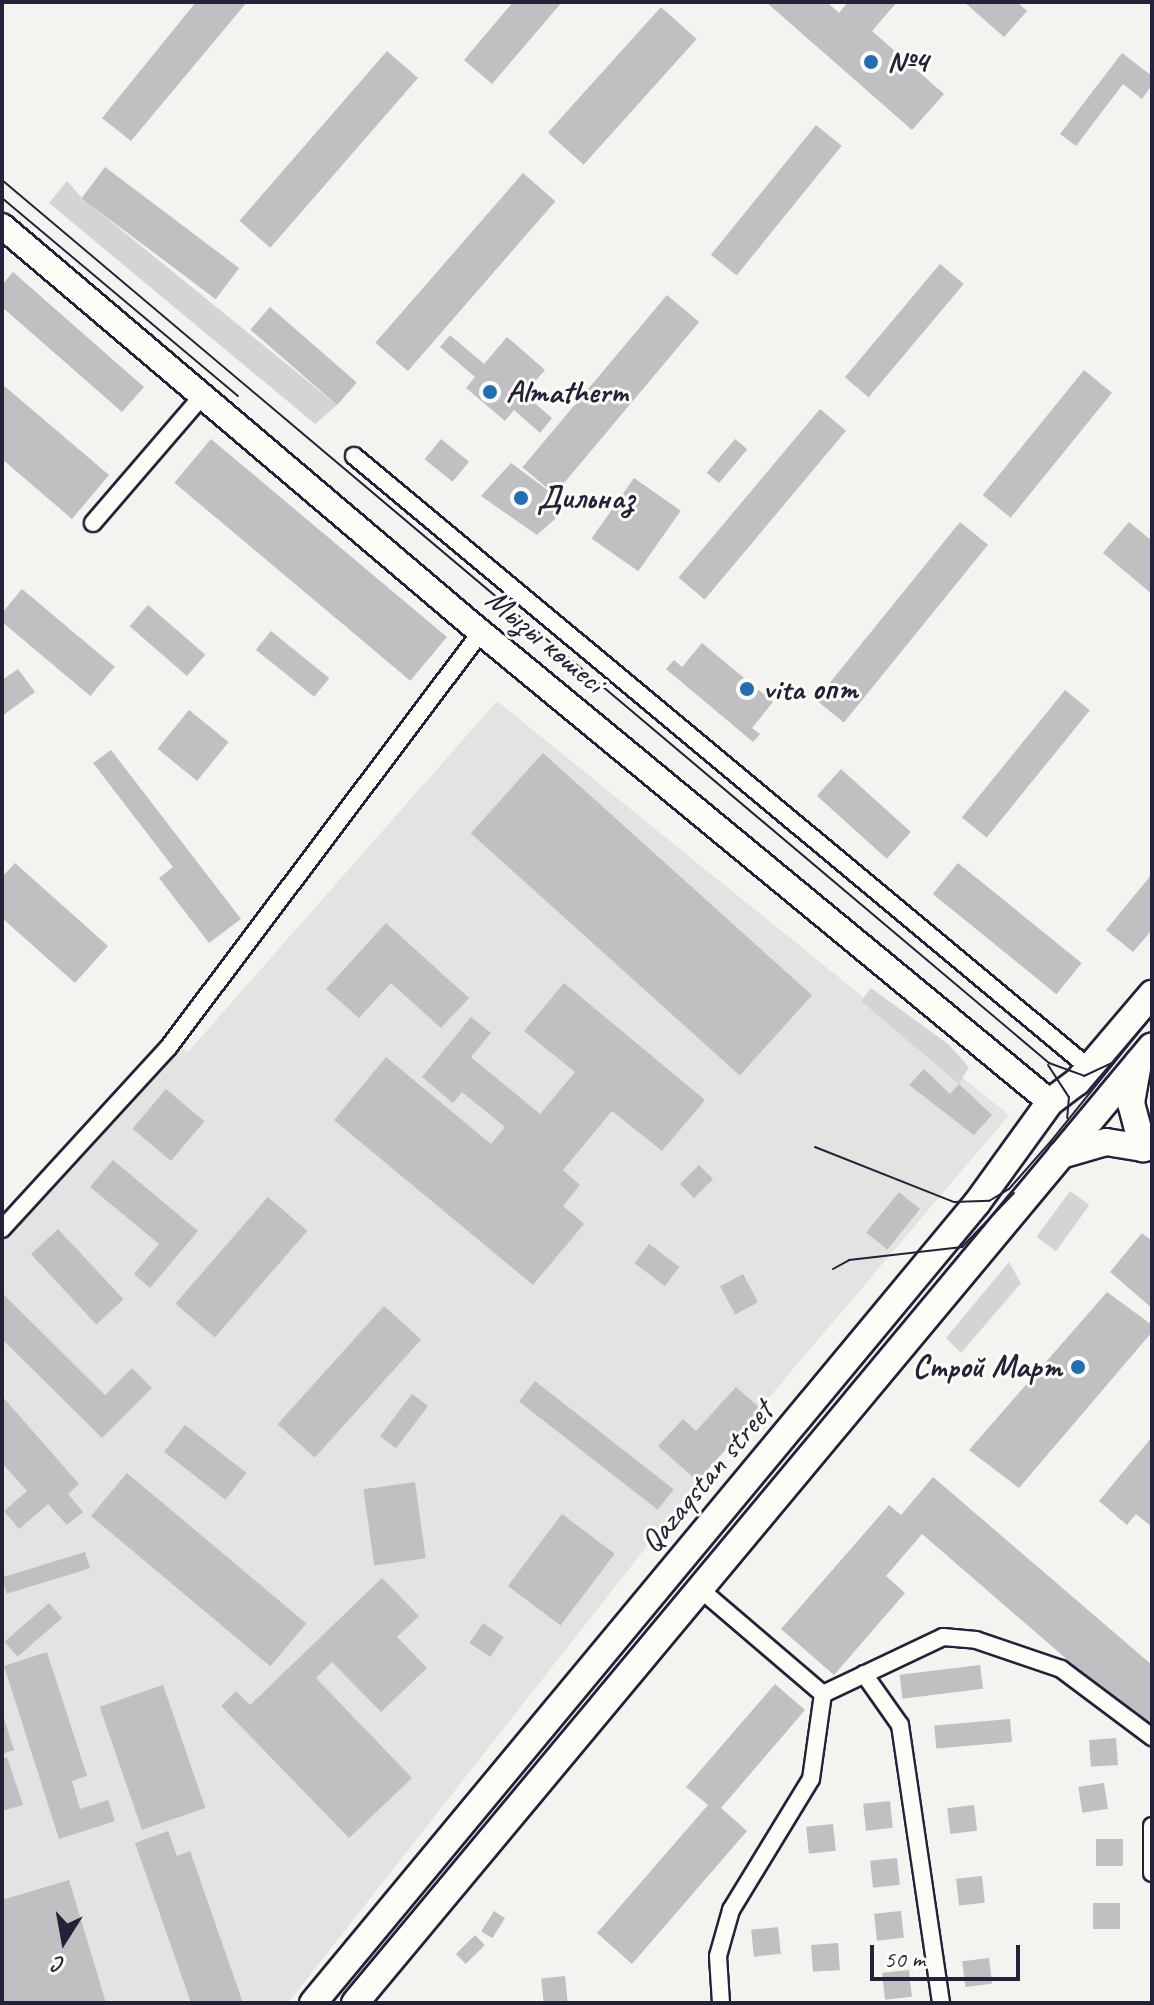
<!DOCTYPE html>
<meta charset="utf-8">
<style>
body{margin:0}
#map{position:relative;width:1154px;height:2005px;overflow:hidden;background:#f4f3ef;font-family:Caveat,sans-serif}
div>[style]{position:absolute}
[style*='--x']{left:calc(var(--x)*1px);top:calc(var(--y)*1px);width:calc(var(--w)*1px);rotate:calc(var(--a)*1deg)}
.built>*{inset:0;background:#e4e3e2}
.green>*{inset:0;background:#d5d4d5;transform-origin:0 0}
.building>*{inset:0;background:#c0bfc2;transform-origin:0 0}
.roads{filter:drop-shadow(2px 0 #22223b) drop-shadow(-2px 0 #22223b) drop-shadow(0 2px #22223b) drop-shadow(0 -2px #22223b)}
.street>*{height:16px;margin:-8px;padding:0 8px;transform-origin:8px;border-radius:8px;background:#fdfcf7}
.secondary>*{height:24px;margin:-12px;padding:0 12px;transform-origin:12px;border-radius:12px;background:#fdfcf7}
.primary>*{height:26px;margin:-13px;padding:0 13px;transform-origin:13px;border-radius:13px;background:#fdfcf7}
.tram>*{height:2px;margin:-1px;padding:0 1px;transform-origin:1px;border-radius:1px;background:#22223b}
.dots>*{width:22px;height:22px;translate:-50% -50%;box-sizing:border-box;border:4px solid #fdfcf7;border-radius:50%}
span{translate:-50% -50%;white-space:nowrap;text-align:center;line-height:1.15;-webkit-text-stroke:6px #fdfcf7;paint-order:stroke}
.poi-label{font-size:32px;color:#22223b;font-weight:700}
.left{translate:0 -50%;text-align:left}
.right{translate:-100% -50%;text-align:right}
.street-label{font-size:32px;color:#22223b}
.frame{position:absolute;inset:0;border:4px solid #22223b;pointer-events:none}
.north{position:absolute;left:24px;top:1901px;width:80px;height:80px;-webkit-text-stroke:6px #fdfcf7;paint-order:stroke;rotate:191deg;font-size:22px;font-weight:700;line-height:32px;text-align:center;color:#22223b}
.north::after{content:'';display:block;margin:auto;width:28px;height:36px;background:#22223b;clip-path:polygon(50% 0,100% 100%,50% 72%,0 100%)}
.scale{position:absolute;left:870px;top:1945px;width:150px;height:36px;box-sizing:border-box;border:4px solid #22223b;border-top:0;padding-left:10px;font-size:24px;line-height:28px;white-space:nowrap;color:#22223b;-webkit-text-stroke:6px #fdfcf7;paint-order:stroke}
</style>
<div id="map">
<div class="built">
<i style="clip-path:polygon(497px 701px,1009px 1115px,698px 1481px,288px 2003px,2px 2003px,2px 1244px,181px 1047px,188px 1052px)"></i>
</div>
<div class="green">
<i style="clip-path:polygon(67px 181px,82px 198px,337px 405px,315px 424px,49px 203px)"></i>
<i style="clip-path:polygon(871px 988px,948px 1044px,969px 1067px,959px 1084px,861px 1001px)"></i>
<i style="left:1070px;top:1191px;width:24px;height:57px;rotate:36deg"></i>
<i style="clip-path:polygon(1009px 1262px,1021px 1283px,961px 1353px,946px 1338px)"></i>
</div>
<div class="building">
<i style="clip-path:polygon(196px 2px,247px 2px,131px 141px,102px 118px)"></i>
<i style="clip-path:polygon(513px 2px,562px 2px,492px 84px,464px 60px)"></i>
<i style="clip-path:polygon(766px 2px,827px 2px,839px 13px,848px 2px,897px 2px,872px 31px,944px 94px,912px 130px)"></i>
<i style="clip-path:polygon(964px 2px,1017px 2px,1027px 11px,1004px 37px)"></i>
<i style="left:661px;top:7px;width:48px;height:169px;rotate:42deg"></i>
<i style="left:387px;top:51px;width:41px;height:225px;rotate:41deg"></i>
<i style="clip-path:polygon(1122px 53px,1152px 76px,1152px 85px,1142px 99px,1123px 84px,1076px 146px,1060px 134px)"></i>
<i style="left:816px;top:125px;width:33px;height:167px;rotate:39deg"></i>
<i style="left:105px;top:167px;width:168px;height:39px;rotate:37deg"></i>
<i style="left:523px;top:173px;width:43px;height:225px;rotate:41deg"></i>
<i style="left:940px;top:264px;width:31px;height:148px;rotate:40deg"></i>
<i style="clip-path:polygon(13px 272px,144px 387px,122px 412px,2px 307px,2px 285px)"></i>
<i style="left:667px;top:295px;width:42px;height:225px;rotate:40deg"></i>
<i style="left:270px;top:307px;width:115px;height:30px;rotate:41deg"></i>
<i style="clip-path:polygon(450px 335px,484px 364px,507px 337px,545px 370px,524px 394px,552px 418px,540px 433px,514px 410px,505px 421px,466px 388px,475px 377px,440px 347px)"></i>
<i style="left:1084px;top:370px;width:36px;height:161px;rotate:39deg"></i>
<i style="clip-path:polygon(2px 384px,109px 475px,72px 519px,2px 459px)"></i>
<i style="left:820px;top:409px;width:34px;height:220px;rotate:40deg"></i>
<i style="left:211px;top:439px;width:308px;height:57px;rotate:40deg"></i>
<i style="left:441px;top:439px;width:36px;height:26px;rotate:39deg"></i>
<i style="left:735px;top:439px;width:16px;height:44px;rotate:40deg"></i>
<i style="clip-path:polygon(511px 463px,561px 500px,555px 519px,537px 535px,481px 496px)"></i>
<i style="left:634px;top:478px;width:57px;height:74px;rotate:35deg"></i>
<i style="left:960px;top:522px;width:36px;height:229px;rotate:39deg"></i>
<i style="clip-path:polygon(1129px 522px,1152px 541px,1152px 594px,1103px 553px)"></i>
<i style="left:22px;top:589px;width:121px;height:38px;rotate:40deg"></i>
<i style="left:148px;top:605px;width:76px;height:28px;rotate:41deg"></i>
<i style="left:271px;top:631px;width:75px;height:24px;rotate:39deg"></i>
<i style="clip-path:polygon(702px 643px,773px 702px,752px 728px,760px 734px,753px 742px,666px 669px,674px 660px,682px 667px)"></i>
<i style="clip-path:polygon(18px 669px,35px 692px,2px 716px,2px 680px)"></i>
<i style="left:1065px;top:690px;width:32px;height:164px;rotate:39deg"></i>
<i style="left:189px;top:710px;width:51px;height:50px;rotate:39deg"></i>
<i style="clip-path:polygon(111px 750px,241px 919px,209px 943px,159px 878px,173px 867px,93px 763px)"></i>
<i style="left:543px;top:753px;width:362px;height:108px;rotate:42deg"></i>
<i style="left:841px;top:769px;width:94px;height:36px;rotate:42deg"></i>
<i style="clip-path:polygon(15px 863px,108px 946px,75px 983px,2px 918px,2px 877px)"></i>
<i style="left:958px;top:863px;width:159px;height:40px;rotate:39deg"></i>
<i style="clip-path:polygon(1152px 874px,1152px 930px,1133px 952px,1106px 930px)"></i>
<i style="clip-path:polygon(386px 923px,469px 998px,441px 1028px,391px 983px,359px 1018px,326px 989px)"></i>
<i style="clip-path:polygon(564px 983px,705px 1100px,662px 1151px,612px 1111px,563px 1170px,580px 1185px,563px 1206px,584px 1224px,533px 1285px,334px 1120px,386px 1057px,491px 1144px,505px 1127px,462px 1092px,453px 1103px,422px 1077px,471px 1017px,491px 1033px,471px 1057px,540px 1114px,575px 1072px,524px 1031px)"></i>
<i style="clip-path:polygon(924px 1069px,950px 1094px,959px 1084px,992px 1115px,974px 1135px,909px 1085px)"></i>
<i style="left:166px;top:1089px;width:50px;height:52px;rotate:40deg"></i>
<i style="clip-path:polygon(113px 1160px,198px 1231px,150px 1288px,134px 1274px,159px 1244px,90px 1187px)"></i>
<i style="left:699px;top:1165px;width:20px;height:27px;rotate:45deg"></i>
<i style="left:899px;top:1192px;width:27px;height:52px;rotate:39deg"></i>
<i style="left:268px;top:1197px;width:52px;height:141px;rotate:41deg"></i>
<i style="left:58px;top:1229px;width:96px;height:37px;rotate:47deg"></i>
<i style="clip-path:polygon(1142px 1233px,1152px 1241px,1152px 1308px,1110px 1272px)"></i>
<i style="left:649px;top:1244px;width:38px;height:24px;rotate:37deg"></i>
<i style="left:743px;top:1274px;width:32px;height:26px;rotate:62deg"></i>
<i style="clip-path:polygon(1107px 1292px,1152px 1325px,1152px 1332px,1019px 1488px,969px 1450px)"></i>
<i style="clip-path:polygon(2px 1293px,105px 1395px,132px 1368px,152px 1388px,102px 1438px,2px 1339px)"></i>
<i style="left:384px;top:1306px;width:50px;height:159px;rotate:42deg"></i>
<i style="left:535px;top:1381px;width:176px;height:26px;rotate:38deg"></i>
<i style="clip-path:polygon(736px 1387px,762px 1410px,697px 1481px,658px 1446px,683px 1419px,696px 1431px)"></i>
<i style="left:412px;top:1394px;width:20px;height:53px;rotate:37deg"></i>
<i style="clip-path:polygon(2px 1396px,79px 1484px,68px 1494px,83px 1512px,67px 1525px,48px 1504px,19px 1529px,4px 1511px,27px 1491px,2px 1463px)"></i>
<i style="left:185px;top:1425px;width:78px;height:34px;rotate:38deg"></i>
<i style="clip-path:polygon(1152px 1437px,1152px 1527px,1136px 1514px,1127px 1525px,1099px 1501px)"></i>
<i style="left:127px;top:1473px;width:234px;height:56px;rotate:40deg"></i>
<i style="clip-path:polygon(933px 1477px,1152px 1665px,1152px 1733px,922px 1534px,886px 1576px,905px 1593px,834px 1675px,781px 1629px,889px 1505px,901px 1515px)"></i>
<i style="left:415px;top:1482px;width:77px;height:52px;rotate:82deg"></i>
<i style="left:562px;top:1514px;width:66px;height:90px;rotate:37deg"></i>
<i style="left:85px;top:1552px;width:17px;height:87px;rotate:73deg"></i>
<i style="clip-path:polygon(382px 1578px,419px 1616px,397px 1637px,427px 1668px,381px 1712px,332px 1662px,316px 1678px,412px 1778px,349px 1838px,221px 1706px,236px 1691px,250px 1705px)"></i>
<i style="left:49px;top:1603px;width:20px;height:59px;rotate:49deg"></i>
<i style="left:483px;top:1623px;width:25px;height:24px;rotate:34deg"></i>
<i style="clip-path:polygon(47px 1652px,87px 1776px,72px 1781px,80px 1809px,108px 1800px,115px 1821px,59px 1839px,4px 1666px)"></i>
<i style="left:980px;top:1665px;width:24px;height:81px;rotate:83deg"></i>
<i style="clip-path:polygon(775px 1684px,805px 1710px,721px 1808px,747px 1831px,632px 1964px,597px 1933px,708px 1805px,686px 1787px)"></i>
<i style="left:163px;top:1685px;width:130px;height:67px;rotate:71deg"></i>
<i style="clip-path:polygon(2px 1712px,14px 1750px,2px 1754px)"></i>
<i style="left:1010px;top:1719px;width:23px;height:76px;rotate:85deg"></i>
<i style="left:1116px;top:1738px;width:27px;height:27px;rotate:86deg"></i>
<i style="clip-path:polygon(7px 1757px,23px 1805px,2px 1811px,2px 1759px)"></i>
<i style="left:1104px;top:1783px;width:26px;height:26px;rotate:81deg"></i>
<i style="left:890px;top:1801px;width:27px;height:27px;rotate:84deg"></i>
<i style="left:974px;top:1805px;width:26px;height:27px;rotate:83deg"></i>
<i style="left:833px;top:1824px;width:27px;height:27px;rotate:84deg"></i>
<i style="clip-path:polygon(168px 1831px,177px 1856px,190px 1851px,243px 2003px,191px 2003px,135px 1843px)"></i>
<i style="left:1123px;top:1839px;width:27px;height:27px;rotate:90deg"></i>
<i style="left:897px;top:1858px;width:27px;height:27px;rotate:84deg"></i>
<i style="left:982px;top:1876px;width:27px;height:26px;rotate:84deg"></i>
<i style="clip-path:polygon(69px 1880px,106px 2003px,2px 2003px,2px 1900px)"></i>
<i style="left:1093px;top:1903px;width:27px;height:26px"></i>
<i style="left:494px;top:1911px;width:13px;height:24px;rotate:32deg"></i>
<i style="left:901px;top:1911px;width:27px;height:27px;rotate:84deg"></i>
<i style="left:778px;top:1927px;width:27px;height:27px;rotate:84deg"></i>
<i style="left:475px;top:1935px;width:14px;height:27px;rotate:45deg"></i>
<i style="left:838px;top:1943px;width:27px;height:27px;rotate:86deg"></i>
<i style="left:989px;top:1958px;width:26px;height:27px;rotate:83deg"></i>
<i style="left:909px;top:1970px;width:27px;height:27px;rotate:84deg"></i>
<i style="left:565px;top:1976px;width:27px;height:24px;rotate:84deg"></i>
</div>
<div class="roads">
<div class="street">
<i style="--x:354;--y:456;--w:956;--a:39.78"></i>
<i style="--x:93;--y:523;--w:169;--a:-49.3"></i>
<i style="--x:2;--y:1229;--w:246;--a:-47.5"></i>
<i style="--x:168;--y:1048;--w:521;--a:-53.04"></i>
<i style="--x:700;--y:1589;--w:162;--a:40.5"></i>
<i style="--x:823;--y:1694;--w:133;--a:-25.4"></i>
<i style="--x:943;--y:1637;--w:33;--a:5"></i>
<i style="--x:976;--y:1640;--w:90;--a:18.8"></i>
<i style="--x:1061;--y:1669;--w:114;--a:36.8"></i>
<i style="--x:864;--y:1674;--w:62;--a:54.8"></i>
<i style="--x:900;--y:1725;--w:281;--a:81.6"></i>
<i style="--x:1152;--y:1826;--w:47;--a:90"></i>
<i style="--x:721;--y:2003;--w:47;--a:-93.7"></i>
<i style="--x:718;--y:1956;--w:48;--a:-74.2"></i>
<i style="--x:731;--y:1910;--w:153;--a:-58.6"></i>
<i style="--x:811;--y:1779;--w:86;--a:-82"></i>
</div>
<div class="secondary">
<i style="--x:2;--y:226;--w:617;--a:40.33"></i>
<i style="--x:472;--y:625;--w:749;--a:39.53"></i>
</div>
<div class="primary">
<i style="--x:1138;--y:1063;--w:41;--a:99.9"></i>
<i style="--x:1131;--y:1103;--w:47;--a:75.1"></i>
<i style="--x:1061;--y:1155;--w:47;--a:-16.1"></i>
<i style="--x:1106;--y:1142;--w:37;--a:9"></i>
<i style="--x:313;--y:2003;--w:1040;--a:-50.31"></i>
<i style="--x:977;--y:1203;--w:125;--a:-54.1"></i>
<i style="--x:1050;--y:1102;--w:34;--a:-37"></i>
<i style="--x:1077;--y:1082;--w:116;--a:-49.6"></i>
<i style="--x:355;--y:2003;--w:1245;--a:-50.21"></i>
</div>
</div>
<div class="tram">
<i style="--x:2;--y:180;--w:1370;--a:40.14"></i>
<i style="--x:1049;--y:1063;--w:37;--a:20"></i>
<i style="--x:1084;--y:1076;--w:31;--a:-25"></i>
<i style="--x:2;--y:198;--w:308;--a:40"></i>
<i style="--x:1048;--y:1065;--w:38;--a:57"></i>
<i style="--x:1069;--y:1097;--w:21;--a:95"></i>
<i style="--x:815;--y:1147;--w:149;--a:21.6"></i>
<i style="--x:954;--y:1202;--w:35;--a:-2"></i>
<i style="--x:989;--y:1201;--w:23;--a:-31"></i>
<i style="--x:1009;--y:1189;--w:64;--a:-48.8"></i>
<i style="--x:1051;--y:1141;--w:161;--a:-51.1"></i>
<i style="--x:833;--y:1269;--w:18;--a:-29"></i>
<i style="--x:849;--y:1260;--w:114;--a:-6.6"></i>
<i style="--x:962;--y:1247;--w:75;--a:-46.1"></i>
</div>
<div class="dots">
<i style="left:871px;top:62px;background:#1f6fb2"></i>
<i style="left:490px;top:392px;background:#1f6fb2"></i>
<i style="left:521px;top:498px;background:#1f6fb2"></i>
<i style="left:747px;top:689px;background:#1f6fb2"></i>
<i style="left:1078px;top:1367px;background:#1f6fb2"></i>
</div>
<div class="poi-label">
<span class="left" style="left:887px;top:62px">№4</span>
<span class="left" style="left:506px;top:392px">Almatherm</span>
<span class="left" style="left:537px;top:498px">Дильназ</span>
<span class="left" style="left:763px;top:689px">vita опт</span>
<span class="right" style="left:1062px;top:1367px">Строй Март</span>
</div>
<div class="street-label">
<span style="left:545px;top:641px;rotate:40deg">Мызы көшесі</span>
<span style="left:707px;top:1477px;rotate:-50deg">Qazaqstan street</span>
</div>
<div class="frame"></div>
<div class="north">С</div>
<div class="scale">50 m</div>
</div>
